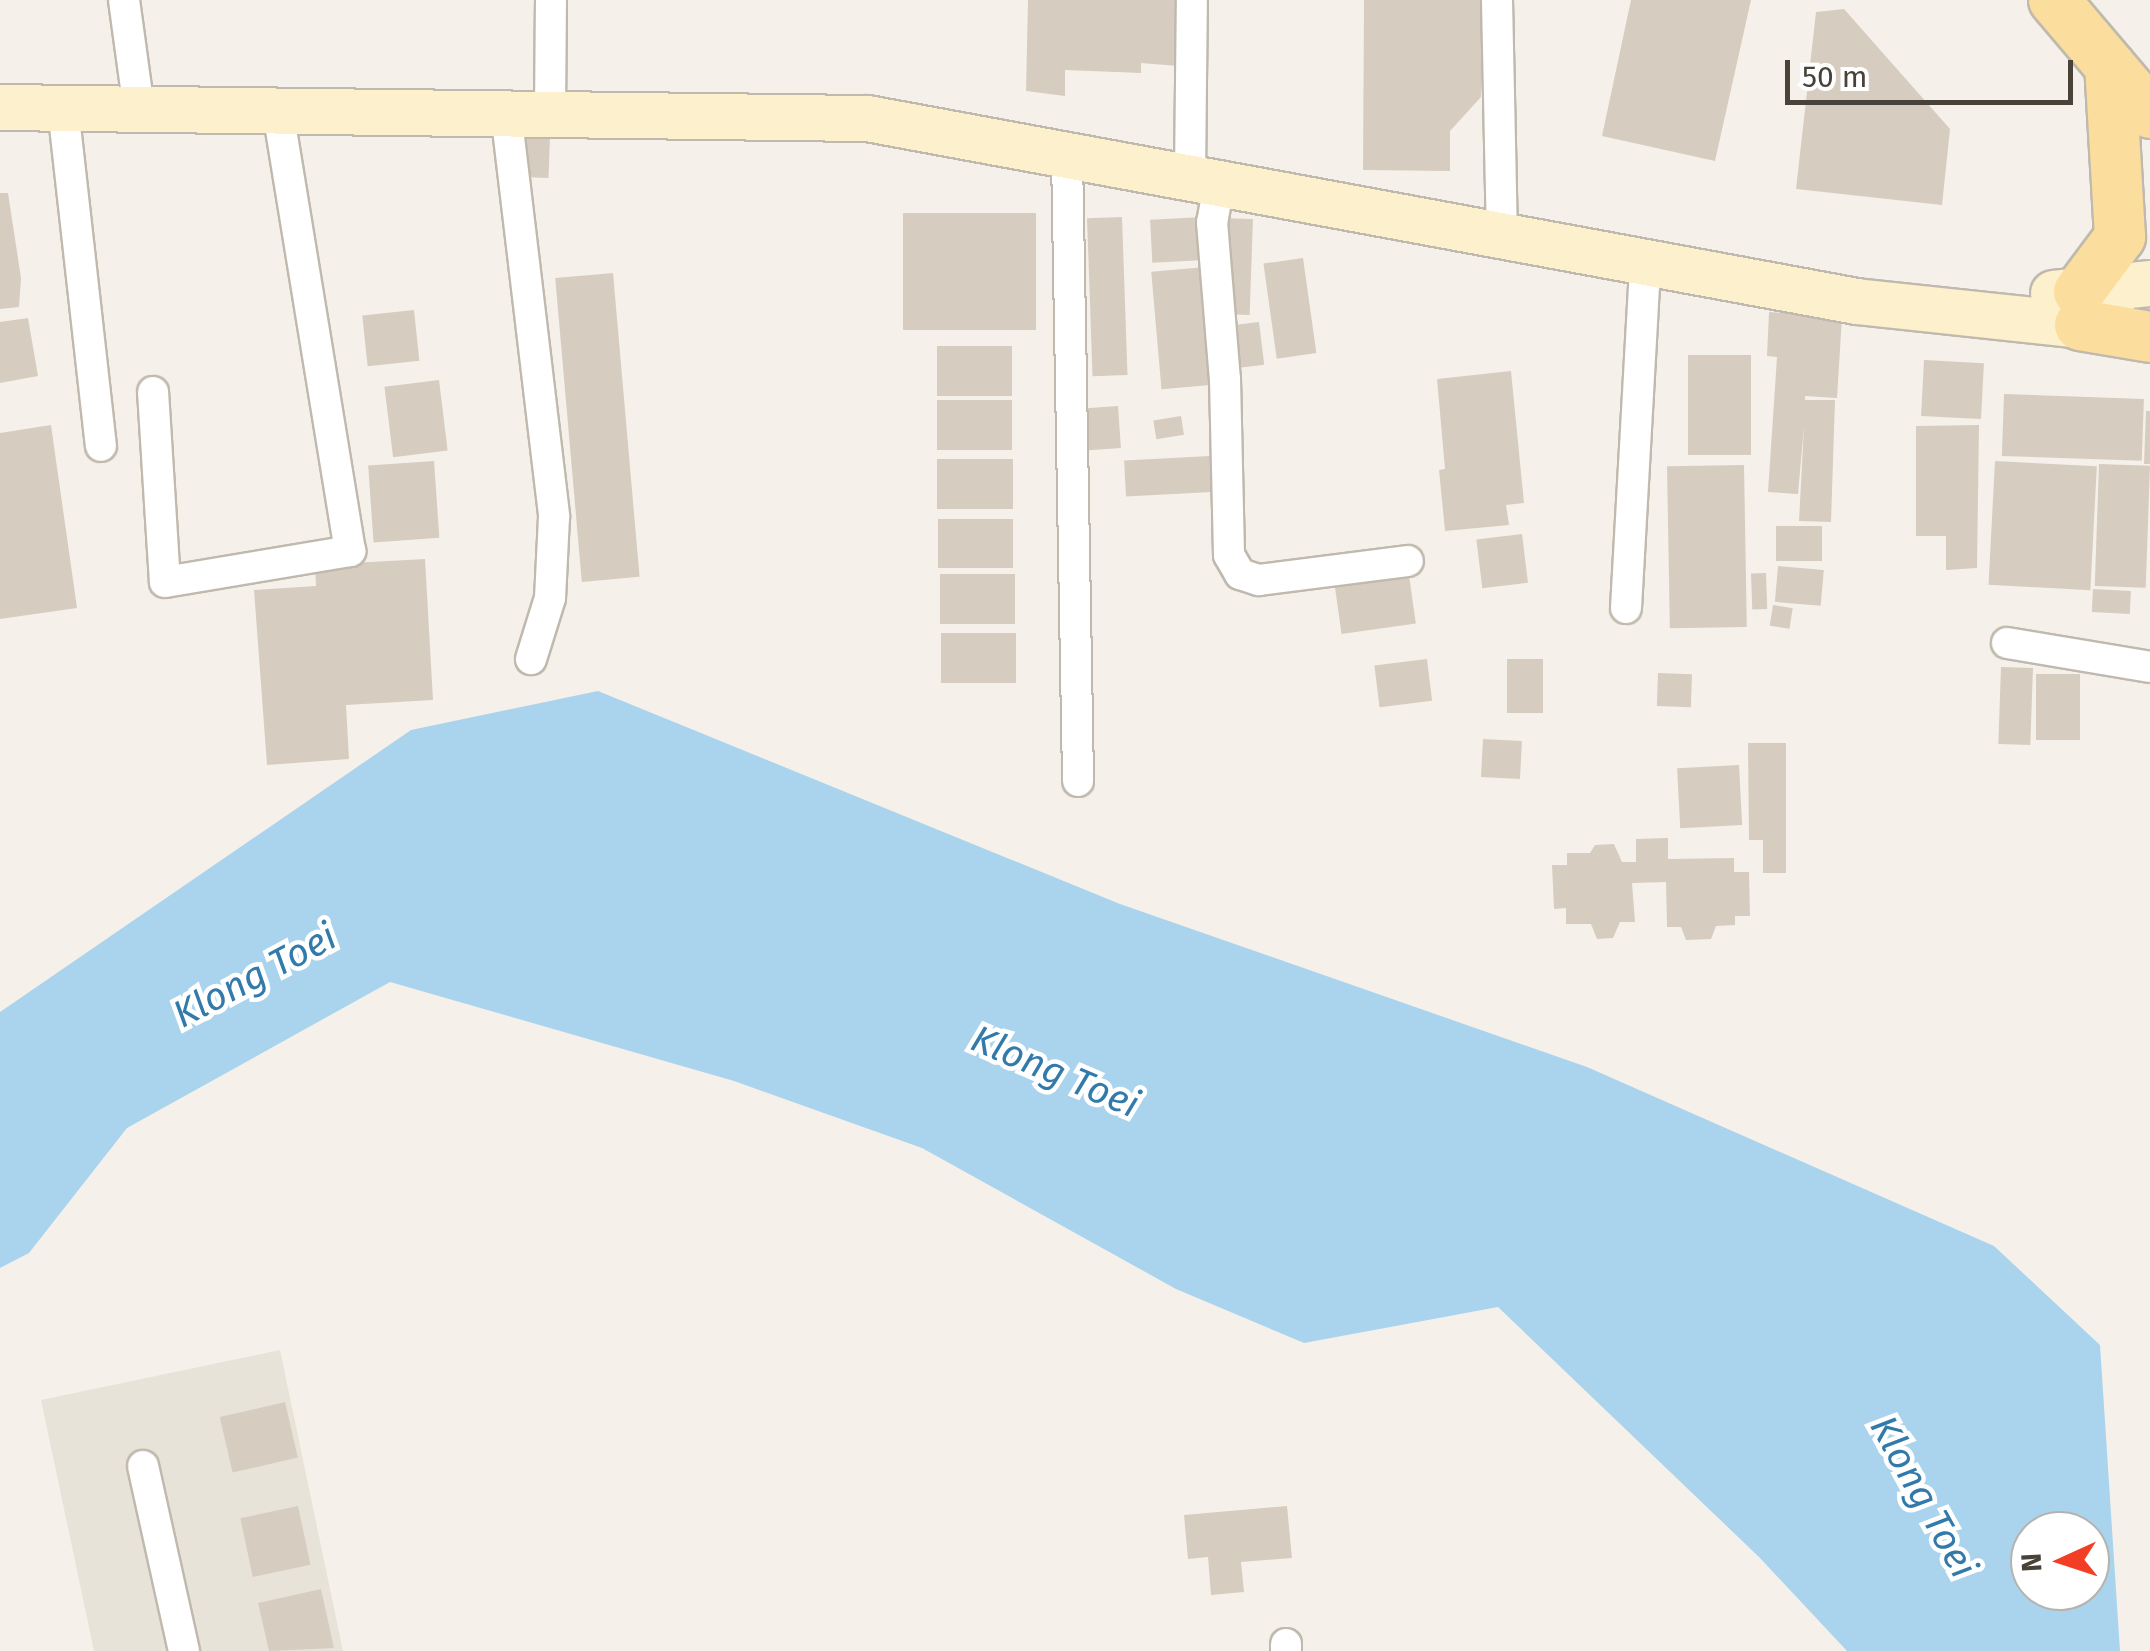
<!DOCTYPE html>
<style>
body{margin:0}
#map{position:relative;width:2150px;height:1651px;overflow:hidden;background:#f5f1ea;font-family:"Fira Sans",sans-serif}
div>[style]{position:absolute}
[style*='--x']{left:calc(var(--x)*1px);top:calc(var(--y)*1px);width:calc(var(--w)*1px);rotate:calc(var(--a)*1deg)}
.residential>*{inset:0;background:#e8e3d9}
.water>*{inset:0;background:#aad4ee}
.building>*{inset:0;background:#d6cdc0;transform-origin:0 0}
.roads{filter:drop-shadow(2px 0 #c0b9ad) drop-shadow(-2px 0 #c0b9ad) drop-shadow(0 2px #c0b9ad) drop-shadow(0 -2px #c0b9ad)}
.street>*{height:30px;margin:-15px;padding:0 15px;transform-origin:15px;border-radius:15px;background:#fff}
.secondary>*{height:45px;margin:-22.5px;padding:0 22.5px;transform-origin:22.5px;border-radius:22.5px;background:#fdf0cc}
.primary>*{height:50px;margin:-25px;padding:0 25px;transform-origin:25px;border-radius:25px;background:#fbde9d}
span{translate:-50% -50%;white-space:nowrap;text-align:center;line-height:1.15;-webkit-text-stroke:9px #fff;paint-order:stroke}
.water-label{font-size:38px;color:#327aaa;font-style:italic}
.north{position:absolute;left:2010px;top:1511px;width:100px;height:100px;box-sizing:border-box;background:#fff;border:2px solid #b6b3af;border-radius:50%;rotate:267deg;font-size:28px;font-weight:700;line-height:40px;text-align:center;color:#494238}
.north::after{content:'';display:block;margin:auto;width:35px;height:45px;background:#f23e24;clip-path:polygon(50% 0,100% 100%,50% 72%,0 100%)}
.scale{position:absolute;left:1785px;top:60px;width:288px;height:45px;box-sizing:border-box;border:5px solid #494238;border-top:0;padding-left:12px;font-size:30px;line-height:35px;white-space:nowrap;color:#494238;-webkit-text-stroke:8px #fff;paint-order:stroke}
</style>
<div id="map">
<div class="residential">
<i style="clip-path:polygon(280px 1350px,343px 1651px,94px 1651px,41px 1400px)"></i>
</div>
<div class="water">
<i style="clip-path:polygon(evenodd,598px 691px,1120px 904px,1587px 1067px,1994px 1246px,2100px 1345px,2120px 1651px,1847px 1651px,1760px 1558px,1498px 1307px,1304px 1343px,1176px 1289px,922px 1148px,734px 1081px,390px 982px,127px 1128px,29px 1253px,0 1268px,0 1012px,411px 730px,598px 691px,2030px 1531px,2090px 1531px,2090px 1591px,2030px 1591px,2030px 1531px)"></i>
</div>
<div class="building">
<i style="clip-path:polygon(1028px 0,1179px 0,1178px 66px,1141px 63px,1141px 73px,1065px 70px,1065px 96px,1026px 91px)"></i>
<i style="clip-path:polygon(1364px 0,1482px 0,1481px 97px,1450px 131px,1450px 171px,1363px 170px)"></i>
<i style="clip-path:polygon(1631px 0,1751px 0,1715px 161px,1602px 136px)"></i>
<i style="clip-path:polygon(1844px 9px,1950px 129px,1942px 205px,1796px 189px,1816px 12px)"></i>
<i style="left:523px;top:135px;width:27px;height:42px;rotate:2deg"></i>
<i style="clip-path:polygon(0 193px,8px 193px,21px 278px,19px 307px,0 309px)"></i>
<i style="left:1036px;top:213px;width:117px;height:133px;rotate:90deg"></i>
<i style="left:1122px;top:217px;width:158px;height:35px;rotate:88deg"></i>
<i style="left:1203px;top:217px;width:43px;height:53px;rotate:87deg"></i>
<i style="left:1221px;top:218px;width:32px;height:96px;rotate:2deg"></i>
<i style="left:1303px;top:258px;width:96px;height:40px;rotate:82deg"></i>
<i style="left:1206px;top:267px;width:118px;height:55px;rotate:85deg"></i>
<i style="left:613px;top:273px;width:305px;height:58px;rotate:85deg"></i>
<i style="left:414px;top:310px;width:51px;height:52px;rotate:84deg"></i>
<i style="clip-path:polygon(1769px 312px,1842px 317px,1837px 398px,1805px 396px,1805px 400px,1835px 400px,1831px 522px,1799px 521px,1804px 426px,1798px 494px,1768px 492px,1777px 357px,1767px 356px)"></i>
<i style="clip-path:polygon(28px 318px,38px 376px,0 383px,0 322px)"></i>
<i style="left:1259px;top:322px;width:43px;height:29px;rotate:83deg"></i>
<i style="left:937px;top:346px;width:75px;height:50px"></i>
<i style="left:1688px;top:355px;width:63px;height:100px"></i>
<i style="left:1924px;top:360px;width:60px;height:56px;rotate:3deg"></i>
<i style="clip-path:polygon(1511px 371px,1524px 503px,1506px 505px,1509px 525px,1445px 531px,1439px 470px,1445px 469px,1437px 379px)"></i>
<i style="left:439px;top:380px;width:71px;height:55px;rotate:83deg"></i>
<i style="left:2004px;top:394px;width:140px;height:62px;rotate:2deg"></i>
<i style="left:937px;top:400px;width:75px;height:50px"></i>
<i style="left:1118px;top:406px;width:42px;height:32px;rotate:86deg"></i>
<i style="clip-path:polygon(2146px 411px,2150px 411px,2150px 464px,2144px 464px)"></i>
<i style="left:1181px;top:416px;width:19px;height:28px;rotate:81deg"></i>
<i style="clip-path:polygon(51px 425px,77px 608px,0 619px,0 433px)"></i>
<i style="clip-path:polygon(1979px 425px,1977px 568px,1946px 570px,1946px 536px,1916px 536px,1916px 426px)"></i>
<i style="left:1210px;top:456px;width:36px;height:86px;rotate:87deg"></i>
<i style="left:1013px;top:459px;width:50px;height:76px;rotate:90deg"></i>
<i style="left:434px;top:461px;width:77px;height:66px;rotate:86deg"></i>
<i style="left:1995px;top:461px;width:102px;height:124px;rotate:3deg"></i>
<i style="left:2099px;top:464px;width:51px;height:122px;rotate:2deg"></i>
<i style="left:1744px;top:465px;width:162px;height:77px;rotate:89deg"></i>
<i style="left:938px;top:519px;width:75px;height:49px"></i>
<i style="left:1776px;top:526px;width:46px;height:35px"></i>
<i style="left:1522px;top:534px;width:49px;height:46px;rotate:83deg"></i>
<i style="clip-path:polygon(425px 559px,433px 700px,346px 705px,349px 759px,267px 765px,254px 590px,316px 586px,315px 565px)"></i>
<i style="left:1778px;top:566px;width:46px;height:36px;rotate:5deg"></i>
<i style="left:1766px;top:573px;width:36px;height:15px;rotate:88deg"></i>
<i style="left:1015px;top:574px;width:50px;height:75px;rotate:90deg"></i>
<i style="left:1409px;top:575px;width:49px;height:75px;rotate:82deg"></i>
<i style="left:2093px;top:589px;width:38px;height:23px;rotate:3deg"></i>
<i style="left:1773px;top:605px;width:20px;height:21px;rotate:9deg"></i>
<i style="left:941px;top:633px;width:75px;height:50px"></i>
<i style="left:1427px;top:659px;width:42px;height:53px;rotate:83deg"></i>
<i style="left:1543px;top:659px;width:54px;height:36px;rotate:90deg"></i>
<i style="left:2001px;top:667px;width:32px;height:77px;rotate:2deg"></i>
<i style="left:1658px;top:673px;width:34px;height:33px;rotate:2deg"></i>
<i style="left:2036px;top:674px;width:44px;height:66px"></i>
<i style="left:1483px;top:739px;width:39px;height:38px;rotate:3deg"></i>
<i style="clip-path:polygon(1748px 743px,1786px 743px,1786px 873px,1763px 873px,1763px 840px,1749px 840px)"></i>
<i style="left:1739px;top:765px;width:60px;height:62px;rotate:87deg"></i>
<i style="clip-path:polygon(1668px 838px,1668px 859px,1734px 858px,1734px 872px,1749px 872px,1750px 916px,1735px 916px,1735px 925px,1716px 926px,1711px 939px,1686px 940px,1681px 927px,1667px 927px,1666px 882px,1632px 883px,1635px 922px,1620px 922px,1613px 938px,1597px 939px,1591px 924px,1566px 924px,1566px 908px,1554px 909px,1552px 865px,1567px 865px,1567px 853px,1590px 853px,1595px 845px,1614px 844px,1622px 862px,1636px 862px,1636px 839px)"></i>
<i style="left:285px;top:1402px;width:57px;height:67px;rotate:77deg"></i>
<i style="left:298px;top:1506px;width:60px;height:59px;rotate:78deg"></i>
<i style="clip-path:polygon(1287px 1506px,1292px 1558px,1241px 1562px,1244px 1592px,1211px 1595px,1208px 1557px,1188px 1559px,1184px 1515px)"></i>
<i style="clip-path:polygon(321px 1589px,334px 1648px,269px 1651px,258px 1603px)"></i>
</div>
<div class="roads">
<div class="street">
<i style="--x:124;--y:0;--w:110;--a:82.2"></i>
<i style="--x:1497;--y:0;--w:237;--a:88.8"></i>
<i style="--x:63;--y:108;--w:340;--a:83.6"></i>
<i style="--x:506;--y:112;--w:408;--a:83.2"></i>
<i style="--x:554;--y:517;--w:81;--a:92.8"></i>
<i style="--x:550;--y:598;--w:64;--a:107.3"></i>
<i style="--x:550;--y:112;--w:112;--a:-89.5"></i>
<i style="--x:1067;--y:155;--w:626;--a:88.99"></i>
<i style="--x:1190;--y:178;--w:178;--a:-89.4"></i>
<i style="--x:1219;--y:184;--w:39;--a:100"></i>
<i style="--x:1212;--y:222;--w:158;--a:85.3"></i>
<i style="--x:1225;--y:379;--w:176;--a:88.7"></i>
<i style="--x:1229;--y:555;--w:22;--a:60"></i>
<i style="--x:1240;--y:574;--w:20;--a:18"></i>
<i style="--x:1259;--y:580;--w:150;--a:-7.3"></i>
<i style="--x:153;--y:392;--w:190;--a:86.4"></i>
<i style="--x:165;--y:582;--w:188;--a:-9.5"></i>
<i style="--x:350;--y:551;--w:447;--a:-99.3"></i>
<i style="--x:1626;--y:608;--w:345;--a:-86.8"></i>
<i style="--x:2007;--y:643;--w:145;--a:9.5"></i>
<i style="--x:143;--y:1466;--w:189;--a:77.5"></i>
<i style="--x:1286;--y:1644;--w:7;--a:90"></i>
</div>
<div class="secondary">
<i style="--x:0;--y:107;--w:867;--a:0.73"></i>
<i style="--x:867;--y:118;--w:1006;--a:10.48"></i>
<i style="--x:1856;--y:301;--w:225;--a:6.1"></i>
<i style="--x:2080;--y:325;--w:35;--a:-7"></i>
<i style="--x:2053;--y:293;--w:98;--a:-5.9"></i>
</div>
<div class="primary">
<i style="--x:2054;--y:0;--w:148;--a:49.7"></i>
<i style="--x:2079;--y:292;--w:69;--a:-53.3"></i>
<i style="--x:2120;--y:237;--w:171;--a:-93.3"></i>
<i style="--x:2080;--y:325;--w:71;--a:9.7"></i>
</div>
</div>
<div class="water-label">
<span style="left:255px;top:976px;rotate:-28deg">Klong Toei</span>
<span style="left:1055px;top:1072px;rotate:23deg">Klong Toei</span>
<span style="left:1923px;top:1497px;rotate:61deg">Klong Toei</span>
</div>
<div class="north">N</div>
<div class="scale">50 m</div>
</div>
